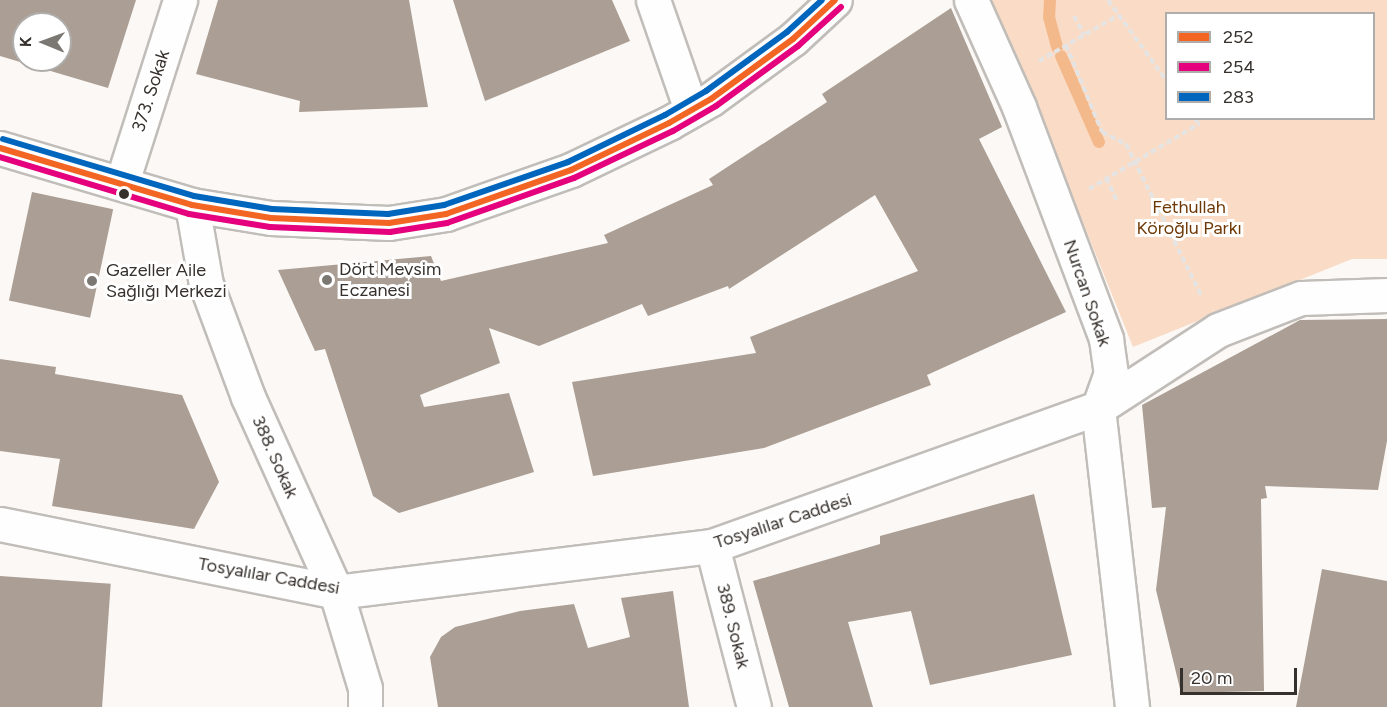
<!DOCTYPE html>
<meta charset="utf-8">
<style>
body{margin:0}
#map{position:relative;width:1387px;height:707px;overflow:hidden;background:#fbf8f5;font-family:Figtree,sans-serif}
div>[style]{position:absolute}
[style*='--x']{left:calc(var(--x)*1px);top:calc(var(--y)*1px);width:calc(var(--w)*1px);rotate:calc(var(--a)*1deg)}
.green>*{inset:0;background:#fadcc6}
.stream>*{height:12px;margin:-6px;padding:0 6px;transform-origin:6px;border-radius:6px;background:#f4b98b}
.building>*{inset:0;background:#ab9e94;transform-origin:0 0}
.path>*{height:4px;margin-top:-2px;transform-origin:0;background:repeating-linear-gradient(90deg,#e5e4e3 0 6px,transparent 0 9px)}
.roads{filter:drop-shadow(2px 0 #c1bdb9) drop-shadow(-2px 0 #c1bdb9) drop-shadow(0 2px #c1bdb9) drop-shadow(0 -2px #c1bdb9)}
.street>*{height:33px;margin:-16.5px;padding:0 16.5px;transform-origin:16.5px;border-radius:16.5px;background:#fefefe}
.secondary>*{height:33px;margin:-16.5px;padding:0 16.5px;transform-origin:16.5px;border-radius:16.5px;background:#fefefe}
.bus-1>*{height:6px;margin:-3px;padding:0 3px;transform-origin:3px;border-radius:3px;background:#f26522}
.bus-2>*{height:6px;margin:-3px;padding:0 3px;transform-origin:3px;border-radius:3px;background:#e5007d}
.bus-3>*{height:6px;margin:-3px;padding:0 3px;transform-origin:3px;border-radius:3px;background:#0065bd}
.dots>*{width:16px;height:16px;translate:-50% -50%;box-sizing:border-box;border:3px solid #fff;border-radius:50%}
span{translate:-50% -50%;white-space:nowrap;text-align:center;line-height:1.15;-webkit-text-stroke:6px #fff;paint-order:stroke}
.street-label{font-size:18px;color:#36312d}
.park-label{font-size:18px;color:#6e3906}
.poi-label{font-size:18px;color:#36312d}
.left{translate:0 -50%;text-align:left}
.legend{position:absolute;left:1165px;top:12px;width:210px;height:108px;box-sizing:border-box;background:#fff;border:2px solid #afadab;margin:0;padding:8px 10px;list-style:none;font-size:18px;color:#36312d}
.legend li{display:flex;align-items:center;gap:12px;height:30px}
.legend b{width:30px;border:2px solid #afadab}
.north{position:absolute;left:12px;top:12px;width:60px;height:60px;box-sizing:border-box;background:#fff;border:2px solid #afadab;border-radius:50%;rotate:271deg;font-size:16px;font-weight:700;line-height:24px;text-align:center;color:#36312d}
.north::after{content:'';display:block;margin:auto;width:21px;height:27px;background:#7b7773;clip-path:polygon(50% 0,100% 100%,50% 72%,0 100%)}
.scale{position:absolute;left:1180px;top:668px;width:117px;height:27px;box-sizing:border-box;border:3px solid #36312d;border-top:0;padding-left:8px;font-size:18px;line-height:21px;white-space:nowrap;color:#36312d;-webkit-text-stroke:4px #fff;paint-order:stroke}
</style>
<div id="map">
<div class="green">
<i style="clip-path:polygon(evenodd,986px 0,1387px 0,1387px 259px,1352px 259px,1133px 347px,1034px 101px,986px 0,1166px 14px,1374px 14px,1374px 118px,1166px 118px,1166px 14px)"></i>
</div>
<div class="stream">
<i style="--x:1050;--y:0;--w:17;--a:93"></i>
<i style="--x:1049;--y:17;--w:31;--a:75"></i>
<i style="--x:1061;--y:56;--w:94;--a:66.2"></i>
</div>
<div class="building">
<i style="clip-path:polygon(evenodd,0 0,136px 0,108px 88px,0 56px,0 0,24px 24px,60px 24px,60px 60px,24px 60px,24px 24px)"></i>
<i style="clip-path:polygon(218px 0,409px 0,428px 107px,299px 112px,300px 101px,196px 74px)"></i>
<i style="clip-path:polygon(453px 0,612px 0,630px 41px,485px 101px)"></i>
<i style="clip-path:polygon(951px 8px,1002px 127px,979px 139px,1066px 312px,927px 375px,931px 385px,764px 448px,593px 476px,572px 382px,756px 353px,750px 337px,918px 271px,875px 195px,729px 289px,728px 286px,648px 316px,642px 304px,539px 346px,489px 328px,500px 363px,420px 395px,424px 407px,509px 393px,534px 472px,399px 513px,373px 496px,325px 349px,315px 351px,278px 270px,431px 256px,441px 281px,608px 243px,604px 235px,713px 185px,709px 179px,827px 102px,822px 94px)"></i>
<i style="left:32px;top:192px;width:83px;height:111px;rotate:12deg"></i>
<i style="clip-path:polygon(1387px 319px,1387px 441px,1378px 490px,1265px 486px,1267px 498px,1261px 499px,1264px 691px,1181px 693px,1156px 590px,1166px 507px,1152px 508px,1142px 405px,1300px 320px)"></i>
<i style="clip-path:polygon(0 359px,56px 367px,55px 374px,182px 395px,219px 482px,194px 529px,52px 506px,60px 459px,0 451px)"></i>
<i style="clip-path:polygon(1034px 494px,1072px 655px,930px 685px,911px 611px,848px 622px,873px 707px,789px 707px,753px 581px,880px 544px,880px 536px)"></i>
<i style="clip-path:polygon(1322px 569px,1387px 581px,1387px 707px,1296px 707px)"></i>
<i style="left:0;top:576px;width:111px;height:131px;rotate:4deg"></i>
<i style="clip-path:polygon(673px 591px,689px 707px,438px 707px,430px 657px,441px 637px,455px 627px,520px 611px,574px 604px,588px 648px,630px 637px,621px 598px)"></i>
</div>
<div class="path">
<i style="--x:1108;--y:0;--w:99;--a:54.1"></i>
<i style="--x:1074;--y:16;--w:21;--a:62"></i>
<i style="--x:1066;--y:45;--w:94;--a:67.5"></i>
<i style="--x:1102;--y:132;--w:27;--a:27"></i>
<i style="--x:1126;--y:144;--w:171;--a:63.6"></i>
<i style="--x:1039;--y:61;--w:92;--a:-29.9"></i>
<i style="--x:1106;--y:178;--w:25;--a:64"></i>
<i style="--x:1089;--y:189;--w:128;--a:-30.6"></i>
<i style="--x:1199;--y:124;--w:8;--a:-130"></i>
</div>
<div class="roads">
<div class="street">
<i style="--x:653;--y:0;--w:116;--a:70.9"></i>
<i style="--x:971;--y:0;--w:117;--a:65.8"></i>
<i style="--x:1019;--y:107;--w:248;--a:69.4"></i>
<i style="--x:1106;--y:339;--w:34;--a:82"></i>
<i style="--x:1111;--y:373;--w:37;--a:110"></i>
<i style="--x:1098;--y:408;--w:301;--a:83.5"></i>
<i style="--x:122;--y:182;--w:191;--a:-72.3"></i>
<i style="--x:192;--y:205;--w:80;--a:80"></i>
<i style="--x:206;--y:284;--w:121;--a:69.6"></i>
<i style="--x:248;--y:397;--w:214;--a:65.7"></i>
<i style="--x:336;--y:592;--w:100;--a:73.2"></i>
<i style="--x:365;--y:688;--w:19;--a:90"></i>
<i style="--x:0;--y:524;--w:343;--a:11.4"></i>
<i style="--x:336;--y:592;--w:379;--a:-7"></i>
<i style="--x:712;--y:546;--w:410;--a:-19.7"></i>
<i style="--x:1098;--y:408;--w:143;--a:-33"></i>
<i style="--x:1218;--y:330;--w:89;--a:-21.1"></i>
<i style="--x:1301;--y:298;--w:86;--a:-2"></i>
<i style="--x:712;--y:546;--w:166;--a:75.4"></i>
</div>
<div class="secondary">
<i style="--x:0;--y:148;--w:200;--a:16.5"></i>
<i style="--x:192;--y:205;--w:80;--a:9.3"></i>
<i style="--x:271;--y:218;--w:118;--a:2.4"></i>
<i style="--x:389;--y:223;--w:58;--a:-9"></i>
<i style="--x:446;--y:214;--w:133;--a:-19.4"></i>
<i style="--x:571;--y:170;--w:109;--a:-25.6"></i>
<i style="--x:669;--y:123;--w:48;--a:-29.7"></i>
<i style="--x:711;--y:99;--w:102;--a:-36.2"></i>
<i style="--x:793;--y:39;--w:57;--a:-42.9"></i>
</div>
</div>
<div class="bus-1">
<i style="--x:0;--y:148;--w:200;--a:16.5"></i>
<i style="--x:192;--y:205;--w:80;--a:9.3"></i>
<i style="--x:271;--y:218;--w:118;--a:2.4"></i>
<i style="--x:389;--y:223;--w:58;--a:-9"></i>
<i style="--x:446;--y:214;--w:133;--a:-19.4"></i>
<i style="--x:571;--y:170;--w:109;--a:-25.6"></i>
<i style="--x:669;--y:123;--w:48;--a:-29.7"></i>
<i style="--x:711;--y:99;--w:102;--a:-36.2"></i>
<i style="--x:793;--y:39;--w:57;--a:-42.9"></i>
</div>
<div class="bus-2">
<i style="--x:0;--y:157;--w:197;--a:16.8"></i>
<i style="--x:189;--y:214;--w:82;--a:9.1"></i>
<i style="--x:270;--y:227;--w:120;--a:2.4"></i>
<i style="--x:390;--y:232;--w:58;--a:-9"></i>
<i style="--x:447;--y:223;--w:135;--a:-19.5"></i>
<i style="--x:574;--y:178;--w:110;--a:-25.4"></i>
<i style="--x:673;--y:131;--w:50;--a:-30.2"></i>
<i style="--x:716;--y:106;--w:102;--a:-36.2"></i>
<i style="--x:798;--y:46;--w:58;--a:-42.2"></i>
</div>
<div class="bus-3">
<i style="--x:3;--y:139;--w:199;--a:16.6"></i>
<i style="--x:194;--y:196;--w:79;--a:9.5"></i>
<i style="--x:272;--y:209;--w:116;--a:2.5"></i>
<i style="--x:388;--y:214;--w:57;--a:-9.1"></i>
<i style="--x:444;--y:205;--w:131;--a:-19.1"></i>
<i style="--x:568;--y:162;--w:108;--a:-25.9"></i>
<i style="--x:665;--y:115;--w:48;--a:-30.3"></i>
<i style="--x:706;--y:91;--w:100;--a:-36.1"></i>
<i style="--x:787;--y:32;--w:47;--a:-42.4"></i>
</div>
<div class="dots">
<i style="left:124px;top:194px;background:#36312d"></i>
<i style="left:327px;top:280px;background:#7b7773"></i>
<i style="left:92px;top:281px;background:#7b7773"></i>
</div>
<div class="street-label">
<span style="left:151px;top:91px;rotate:-72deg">373. Sokak</span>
<span style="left:1087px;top:293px;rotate:71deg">Nurcan Sokak</span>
<span style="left:275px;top:457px;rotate:66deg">388. Sokak</span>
<span style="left:783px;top:521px;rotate:-18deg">Tosyalılar Caddesi</span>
<span style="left:269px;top:576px;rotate:10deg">Tosyalılar Caddesi</span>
<span style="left:733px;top:626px;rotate:76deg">389. Sokak</span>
</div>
<div class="park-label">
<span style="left:1189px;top:218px">Fethullah<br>Köroğlu Parkı</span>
</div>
<div class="poi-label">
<span class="left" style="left:339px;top:280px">Dört Mevsim<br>Eczanesi</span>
<span class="left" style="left:106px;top:281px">Gazeller Aile<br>Sağlığı Merkezi</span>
</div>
<ul class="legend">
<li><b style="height:8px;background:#f26522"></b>252</li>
<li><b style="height:8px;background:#e5007d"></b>254</li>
<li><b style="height:8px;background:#0065bd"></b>283</li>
</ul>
<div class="north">K</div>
<div class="scale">20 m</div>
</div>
